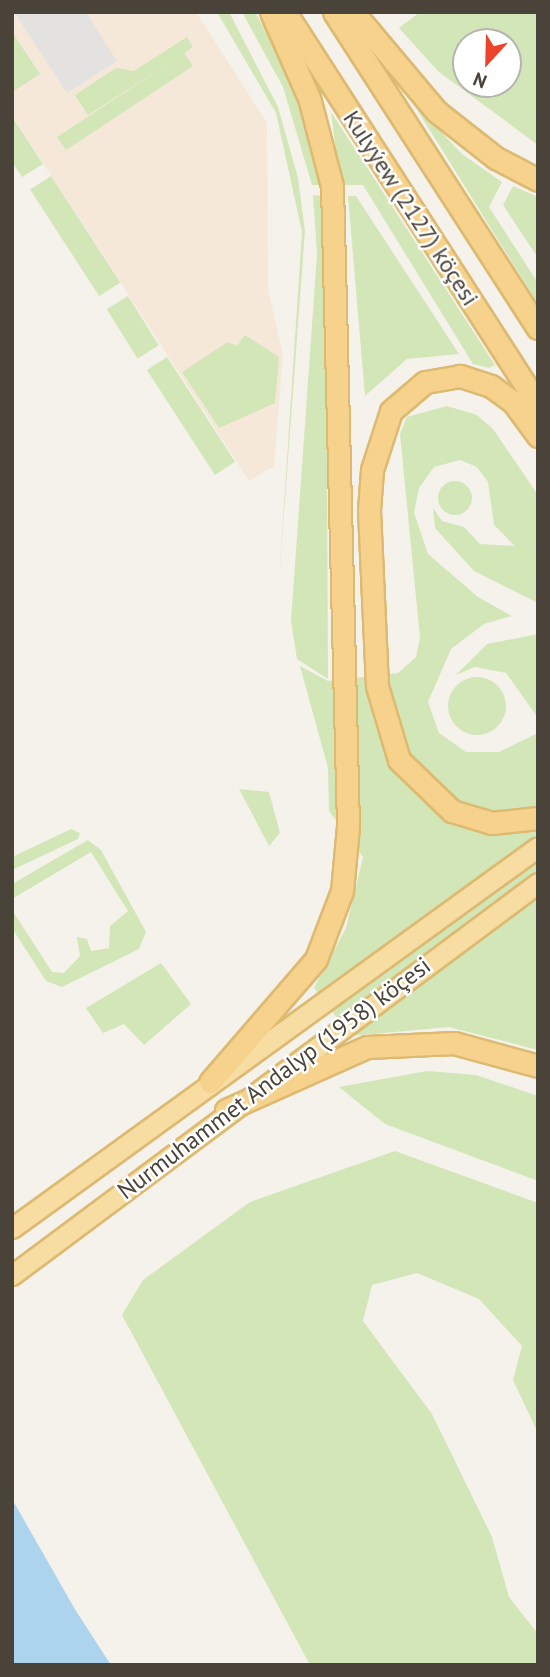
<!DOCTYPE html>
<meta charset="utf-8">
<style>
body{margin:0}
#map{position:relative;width:550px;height:1677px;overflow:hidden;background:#f5f2ec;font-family:"PT Sans",sans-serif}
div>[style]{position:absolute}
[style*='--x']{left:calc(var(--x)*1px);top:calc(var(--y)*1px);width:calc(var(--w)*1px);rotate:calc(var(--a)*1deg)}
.commercial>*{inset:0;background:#f5e8d9}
.green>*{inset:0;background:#d2e6b8;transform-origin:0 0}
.round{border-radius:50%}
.parking>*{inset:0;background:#e4e2e0}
.water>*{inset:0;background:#add4ed}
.roads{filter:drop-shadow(2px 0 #ddba71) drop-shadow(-2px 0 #ddba71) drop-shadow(0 2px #ddba71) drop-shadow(0 -2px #ddba71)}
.primary>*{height:19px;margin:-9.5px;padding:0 9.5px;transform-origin:9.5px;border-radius:9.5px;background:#f8dda2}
.trunk>*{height:21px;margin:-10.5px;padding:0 10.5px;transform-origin:10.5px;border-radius:10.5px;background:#f6d28c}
span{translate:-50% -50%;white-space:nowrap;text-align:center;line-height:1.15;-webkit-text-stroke:5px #fff;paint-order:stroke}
.street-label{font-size:24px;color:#49433a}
.frame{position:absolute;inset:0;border:14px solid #49433a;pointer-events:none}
.north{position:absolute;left:452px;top:28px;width:70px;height:70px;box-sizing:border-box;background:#fff;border:2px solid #b6b4b0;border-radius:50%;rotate:202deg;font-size:19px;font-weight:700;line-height:28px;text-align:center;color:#49433a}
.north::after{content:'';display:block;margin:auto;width:24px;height:32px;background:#ed432b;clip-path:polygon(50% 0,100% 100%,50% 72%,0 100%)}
</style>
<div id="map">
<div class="commercial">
<i style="clip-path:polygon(12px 12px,196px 12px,267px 123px,268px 289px,283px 355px,274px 466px,249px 481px,12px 115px)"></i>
</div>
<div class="green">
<i style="clip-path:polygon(217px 12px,229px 12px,278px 107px,298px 178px,305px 231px,279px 580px,302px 232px,276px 113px)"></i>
<i style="clip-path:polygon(242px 12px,255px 12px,282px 60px,300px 99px,321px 185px,312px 185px,283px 87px)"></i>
<i style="clip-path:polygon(evenodd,420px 12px,538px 12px,538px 145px,439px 72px,399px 28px,420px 12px,508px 42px,508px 84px,466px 84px,466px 42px,508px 42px)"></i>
<i style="clip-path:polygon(12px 32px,40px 74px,12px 92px)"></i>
<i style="clip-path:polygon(187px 37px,193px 47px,184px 53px,193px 66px,66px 150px,57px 137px,176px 59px,88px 115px,75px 95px,116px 68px,134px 71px)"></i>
<i style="clip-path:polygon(411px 100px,462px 154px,502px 182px,489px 207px,538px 283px,538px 304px)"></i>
<i style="clip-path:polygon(331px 112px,495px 365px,489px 368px,473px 364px,363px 185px,340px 185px)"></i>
<i style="clip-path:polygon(13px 118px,43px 164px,22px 177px,12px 162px)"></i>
<i style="left:51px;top:176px;width:127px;height:25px;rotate:57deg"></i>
<i style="clip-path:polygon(513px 186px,538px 197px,538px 258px,503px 205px)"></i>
<i style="clip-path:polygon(313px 195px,322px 196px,326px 255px,328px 679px,297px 659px,291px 621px,317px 254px)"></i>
<i style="clip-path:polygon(348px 196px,356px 196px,459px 354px,407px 359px,365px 396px)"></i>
<i style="left:128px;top:296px;width:58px;height:25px;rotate:58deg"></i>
<i style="clip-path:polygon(245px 335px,279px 357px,275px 403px,219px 428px,182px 372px,228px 342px,237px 346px)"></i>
<i style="left:167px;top:357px;width:125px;height:24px;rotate:57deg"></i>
<i style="clip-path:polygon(447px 406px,477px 415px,493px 429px,538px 495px,538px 603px,474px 571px,435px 528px,433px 508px,442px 521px,464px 527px,480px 544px,515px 546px,494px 525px,488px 482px,477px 467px,460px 460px,434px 467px,419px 488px,414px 513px,428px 554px,478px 597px,512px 616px,484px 624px,451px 649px,428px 702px,439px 733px,466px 752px,499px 752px,538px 733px,538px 1050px,449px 1027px,351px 1036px,314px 988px,346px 928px,363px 857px,329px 811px,328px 768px,300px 666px,328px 681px,398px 673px,416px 657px,420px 638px,400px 434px,407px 417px)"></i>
<i class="round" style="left:438px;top:481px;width:34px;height:34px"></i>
<i style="clip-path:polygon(538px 634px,538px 718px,506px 673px,475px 667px,456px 675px,487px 644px)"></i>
<i class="round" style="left:448px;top:677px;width:58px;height:58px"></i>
<i style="clip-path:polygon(239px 789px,269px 792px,280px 833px,269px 846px)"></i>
<i style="clip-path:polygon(71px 829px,80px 833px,78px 839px,12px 870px,12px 857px)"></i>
<i style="clip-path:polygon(88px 840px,101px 850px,146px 932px,139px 949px,62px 987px,46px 981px,12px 928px,12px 910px,52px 972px,64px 973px,80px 956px,77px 937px,87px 939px,91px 951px,109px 948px,110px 926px,128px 911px,91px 852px,12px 899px,12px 884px)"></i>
<i style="clip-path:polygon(161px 963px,191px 1004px,144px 1045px,124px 1024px,103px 1033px,86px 1008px)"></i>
<i style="clip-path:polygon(427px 1071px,476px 1075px,538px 1096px,538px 1181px,385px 1124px,339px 1087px)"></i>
<i style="clip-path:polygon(395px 1151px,538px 1203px,538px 1433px,513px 1380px,522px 1346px,479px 1299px,417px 1273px,372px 1285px,363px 1321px,432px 1414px,492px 1537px,509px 1597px,538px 1634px,538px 1665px,310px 1665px,122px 1315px,143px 1280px,250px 1202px)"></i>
</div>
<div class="parking">
<i style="clip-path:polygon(14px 12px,86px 12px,117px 61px,67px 93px)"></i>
</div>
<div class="water">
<i style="clip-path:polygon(12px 1499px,76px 1611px,111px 1665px,12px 1665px)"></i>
</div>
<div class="roads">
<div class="primary">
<i style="--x:12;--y:1228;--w:649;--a:-35.92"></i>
<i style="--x:12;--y:1275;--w:656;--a:-36.7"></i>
</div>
<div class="trunk">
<i style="--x:285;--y:12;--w:467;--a:57.2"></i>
<i style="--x:334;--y:12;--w:376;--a:57.2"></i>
<i style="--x:353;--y:12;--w:129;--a:50"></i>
<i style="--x:436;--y:111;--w:76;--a:38.1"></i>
<i style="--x:496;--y:158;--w:47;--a:27.6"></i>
<i style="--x:538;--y:436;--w:42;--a:-126.3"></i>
<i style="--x:513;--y:402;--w:27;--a:-144"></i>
<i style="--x:491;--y:386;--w:33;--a:-162"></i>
<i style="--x:460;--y:376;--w:36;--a:170"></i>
<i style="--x:425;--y:382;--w:45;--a:139.5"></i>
<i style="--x:391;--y:411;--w:62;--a:107.9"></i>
<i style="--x:372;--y:470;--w:40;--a:94.3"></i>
<i style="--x:369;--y:510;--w:176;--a:87.4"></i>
<i style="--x:377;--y:686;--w:77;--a:73.4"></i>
<i style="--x:399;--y:760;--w:74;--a:43.9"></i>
<i style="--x:452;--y:811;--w:42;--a:16.7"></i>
<i style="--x:492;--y:823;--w:46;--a:-6.2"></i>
<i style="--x:210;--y:1082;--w:162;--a:-49.2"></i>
<i style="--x:316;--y:959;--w:73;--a:-69.1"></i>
<i style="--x:342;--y:891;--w:65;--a:-84.7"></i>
<i style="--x:348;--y:826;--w:640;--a:-91.43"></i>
<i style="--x:332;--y:186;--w:91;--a:-104.6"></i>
<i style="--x:309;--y:98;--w:94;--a:-113.8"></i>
<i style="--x:226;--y:1110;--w:154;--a:-24.1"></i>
<i style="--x:367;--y:1047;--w:87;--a:-2.6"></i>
<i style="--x:454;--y:1043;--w:87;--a:15.3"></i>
</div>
</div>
<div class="street-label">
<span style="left:411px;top:208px;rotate:57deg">Kulyýew (2127) köçesi</span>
<span style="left:274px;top:1078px;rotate:-37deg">Nurmuhammet Andalyp (1958) köçesi</span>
</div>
<div class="frame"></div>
<div class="north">N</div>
</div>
